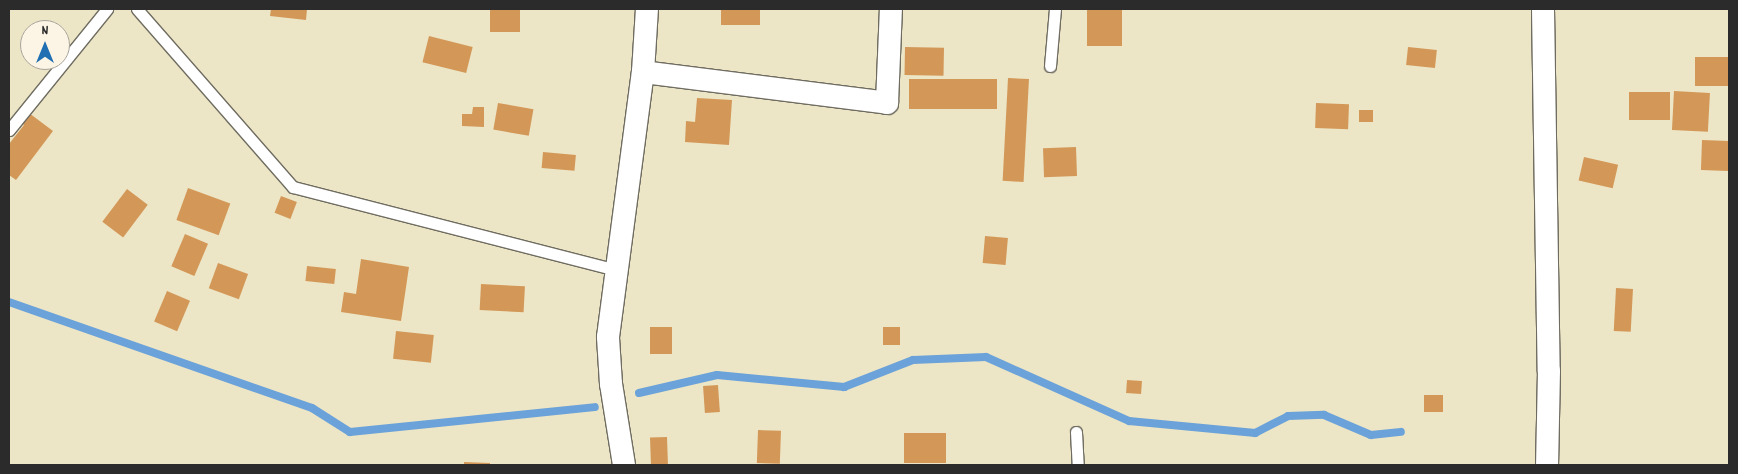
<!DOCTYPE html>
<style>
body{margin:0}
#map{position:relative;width:1738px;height:474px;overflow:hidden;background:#ede6c6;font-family:Dekko,sans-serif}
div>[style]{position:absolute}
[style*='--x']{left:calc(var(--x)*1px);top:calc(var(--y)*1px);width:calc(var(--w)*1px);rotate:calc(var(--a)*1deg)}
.stream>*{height:8px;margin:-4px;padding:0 4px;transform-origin:4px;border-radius:4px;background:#6ba2d9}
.building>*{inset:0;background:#d39858;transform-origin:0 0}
.roads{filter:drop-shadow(1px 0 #6f6c61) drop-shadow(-1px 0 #6f6c61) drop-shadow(0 1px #6f6c61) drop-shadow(0 -1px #6f6c61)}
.lane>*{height:11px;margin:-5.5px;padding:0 5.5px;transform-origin:5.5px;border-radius:5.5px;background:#fff}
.street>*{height:22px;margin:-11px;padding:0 11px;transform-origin:11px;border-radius:11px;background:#fff}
span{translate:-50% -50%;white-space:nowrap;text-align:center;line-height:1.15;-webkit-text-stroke:4.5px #fcf5e5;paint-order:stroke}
.frame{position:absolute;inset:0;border:10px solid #2b2b2b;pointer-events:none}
.north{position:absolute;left:20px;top:20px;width:50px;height:50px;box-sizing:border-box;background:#fcf5e5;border:1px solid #a8a49b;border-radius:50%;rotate:0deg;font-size:14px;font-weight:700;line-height:20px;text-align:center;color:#2b2b2b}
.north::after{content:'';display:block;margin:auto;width:18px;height:22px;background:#1f6fb2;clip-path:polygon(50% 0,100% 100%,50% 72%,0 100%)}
</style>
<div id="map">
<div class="stream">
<i style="--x:9;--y:302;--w:321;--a:19.3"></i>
<i style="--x:312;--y:408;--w:45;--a:32.3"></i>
<i style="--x:350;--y:432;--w:246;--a:-5.8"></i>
<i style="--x:639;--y:393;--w:80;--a:-13"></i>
<i style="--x:717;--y:375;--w:128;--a:5.4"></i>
<i style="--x:844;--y:387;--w:74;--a:-21.4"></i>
<i style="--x:913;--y:360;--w:73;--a:-2.4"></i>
<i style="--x:986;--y:357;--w:157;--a:24.1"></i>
<i style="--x:1129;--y:421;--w:127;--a:5.4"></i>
<i style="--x:1255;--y:433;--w:37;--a:-27"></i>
<i style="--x:1288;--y:416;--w:36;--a:-2"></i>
<i style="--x:1324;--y:415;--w:51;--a:23.1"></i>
<i style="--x:1371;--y:435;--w:30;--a:-6"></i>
</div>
<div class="building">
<i style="clip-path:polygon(271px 9px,307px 9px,306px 20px,270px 16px)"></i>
<i style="left:490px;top:9px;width:30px;height:23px"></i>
<i style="left:721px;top:9px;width:39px;height:16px"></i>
<i style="left:1087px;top:9px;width:35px;height:37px"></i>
<i style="left:429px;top:36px;width:45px;height:27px;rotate:14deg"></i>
<i style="left:905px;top:47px;width:39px;height:28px;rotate:1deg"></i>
<i style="left:1408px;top:47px;width:29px;height:18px;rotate:6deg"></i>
<i style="left:1695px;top:57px;width:34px;height:29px"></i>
<i style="left:1008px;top:78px;width:21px;height:103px;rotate:3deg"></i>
<i style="left:997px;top:79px;width:30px;height:88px;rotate:90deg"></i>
<i style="left:1674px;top:91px;width:36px;height:39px;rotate:3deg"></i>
<i style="left:1629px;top:92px;width:41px;height:28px"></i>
<i style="clip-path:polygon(697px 98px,732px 100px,729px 145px,685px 142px,686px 121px,695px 122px)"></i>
<i style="left:498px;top:103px;width:36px;height:27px;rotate:10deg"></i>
<i style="left:1316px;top:103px;width:33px;height:25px;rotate:2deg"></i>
<i style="clip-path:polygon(473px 107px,484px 107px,484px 127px,462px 126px,462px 114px,472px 114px)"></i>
<i style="clip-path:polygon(25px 110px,53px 131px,16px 180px,9px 175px,9px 144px,24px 125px,18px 120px)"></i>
<i style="left:1359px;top:110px;width:14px;height:12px"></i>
<i style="left:1702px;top:140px;width:27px;height:30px;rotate:2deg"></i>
<i style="left:1076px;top:147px;width:29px;height:33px;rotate:88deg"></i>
<i style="left:543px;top:152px;width:33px;height:16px;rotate:5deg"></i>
<i style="left:1584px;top:157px;width:35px;height:24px;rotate:13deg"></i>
<i style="left:188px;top:188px;width:45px;height:34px;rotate:20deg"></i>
<i style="left:127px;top:189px;width:26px;height:41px;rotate:37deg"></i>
<i style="left:281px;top:196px;width:17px;height:18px;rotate:21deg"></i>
<i style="left:185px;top:234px;width:25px;height:35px;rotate:23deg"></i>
<i style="left:985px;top:236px;width:23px;height:27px;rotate:5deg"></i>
<i style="clip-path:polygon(361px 259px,409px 267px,401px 321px,341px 312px,344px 292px,356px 294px)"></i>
<i style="left:218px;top:263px;width:32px;height:27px;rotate:20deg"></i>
<i style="left:307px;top:266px;width:29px;height:15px;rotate:6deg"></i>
<i style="left:481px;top:284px;width:44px;height:26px;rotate:3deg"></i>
<i style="left:1616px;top:288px;width:17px;height:43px;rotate:3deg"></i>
<i style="left:167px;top:291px;width:25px;height:33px;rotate:23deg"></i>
<i style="left:650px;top:327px;width:22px;height:27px"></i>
<i style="left:900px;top:327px;width:18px;height:17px;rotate:90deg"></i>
<i style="left:396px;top:331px;width:38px;height:28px;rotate:6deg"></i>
<i style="left:1127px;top:380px;width:15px;height:13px;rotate:4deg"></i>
<i style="left:718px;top:385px;width:27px;height:15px;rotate:86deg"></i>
<i style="left:1424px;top:395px;width:19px;height:17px"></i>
<i style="left:758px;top:430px;width:23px;height:33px;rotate:2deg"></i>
<i style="left:904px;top:433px;width:42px;height:30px"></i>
<i style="left:667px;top:437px;width:28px;height:17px;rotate:88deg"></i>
<i style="clip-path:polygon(464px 462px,490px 463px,490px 465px,464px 465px)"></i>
</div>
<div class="roads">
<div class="lane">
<i style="--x:137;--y:9;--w:237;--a:48.8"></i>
<i style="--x:293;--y:187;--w:334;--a:14.4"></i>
<i style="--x:1050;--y:66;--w:57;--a:-85"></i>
<i style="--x:9;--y:130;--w:156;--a:-51"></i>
<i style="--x:1076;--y:432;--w:33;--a:87"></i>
</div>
<div class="street">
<i style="--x:1543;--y:9;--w:362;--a:89.1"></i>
<i style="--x:1549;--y:371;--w:94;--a:91.2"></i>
<i style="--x:643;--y:72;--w:246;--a:7.2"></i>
<i style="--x:887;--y:103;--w:94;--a:-87.6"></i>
<i style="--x:624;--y:465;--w:82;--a:-99.1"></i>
<i style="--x:611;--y:384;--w:47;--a:-93.7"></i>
<i style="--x:608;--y:337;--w:267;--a:-82.5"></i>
<i style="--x:643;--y:72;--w:63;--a:-86.4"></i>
</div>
</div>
<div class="frame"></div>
<div class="north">N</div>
</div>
